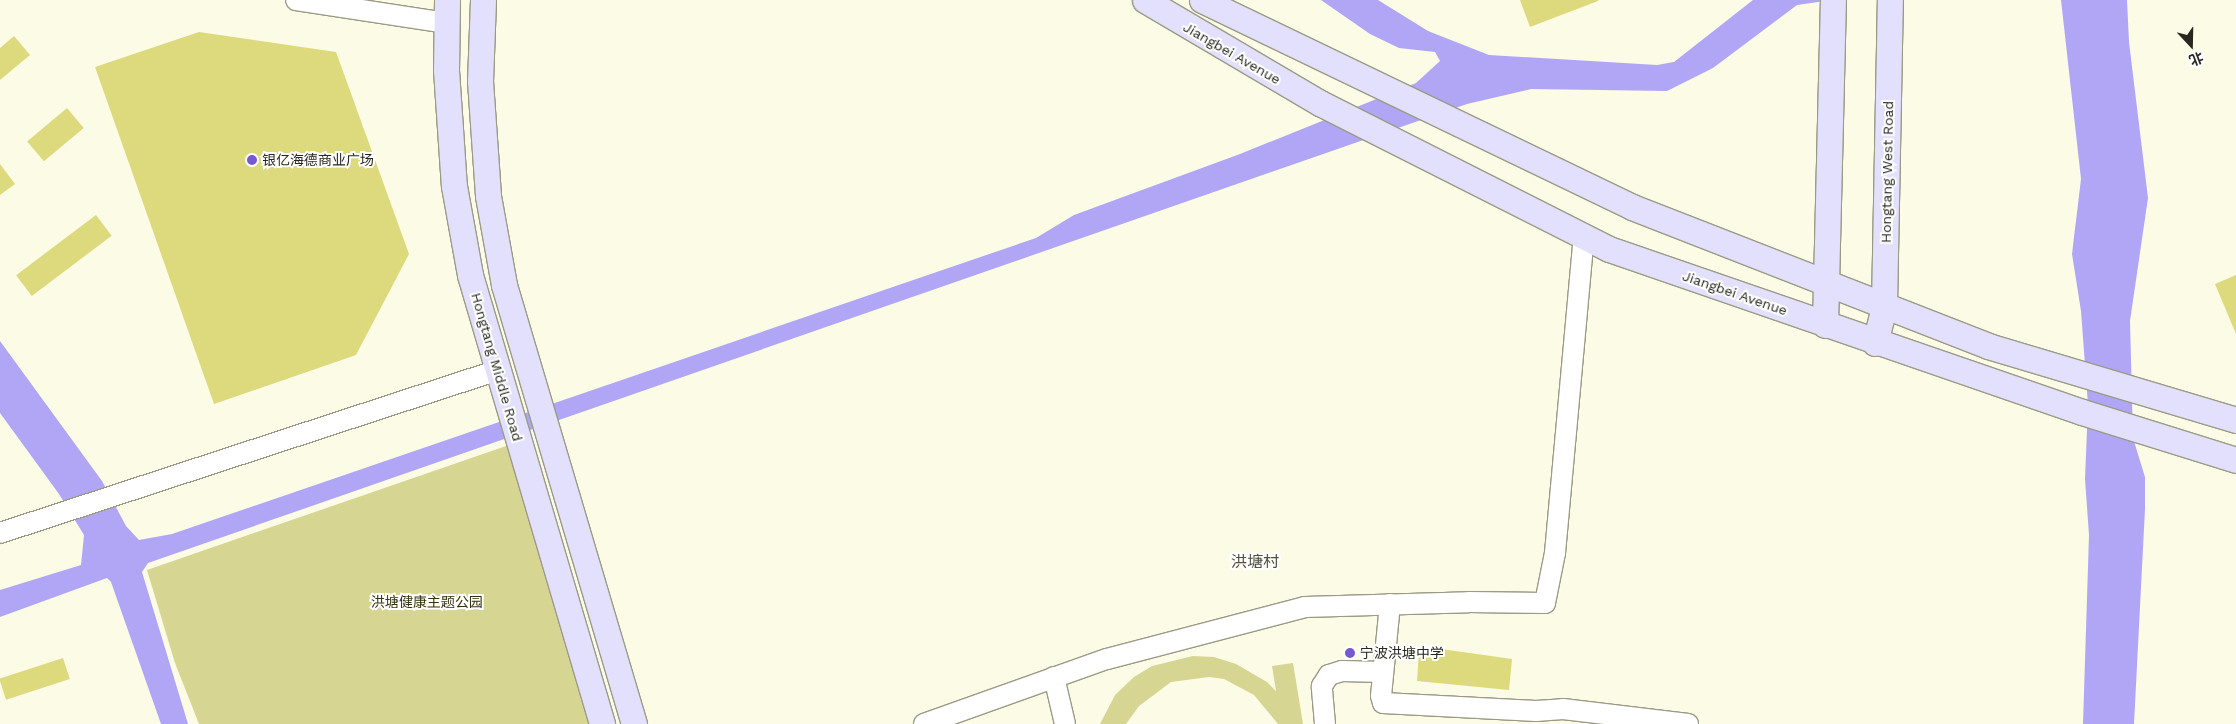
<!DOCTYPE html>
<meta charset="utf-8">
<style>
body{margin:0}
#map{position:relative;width:2236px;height:724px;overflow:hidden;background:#fcfbe5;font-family:"Work Sans","Noto Sans SC",sans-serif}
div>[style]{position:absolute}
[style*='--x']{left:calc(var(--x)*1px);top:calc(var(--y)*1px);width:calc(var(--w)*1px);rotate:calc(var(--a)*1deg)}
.green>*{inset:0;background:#d7d592}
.water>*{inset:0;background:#b1a6f6}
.building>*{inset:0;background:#ddd97d;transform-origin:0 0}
.roads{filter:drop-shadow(1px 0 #9b9a86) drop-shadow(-1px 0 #9b9a86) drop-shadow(0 1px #9b9a86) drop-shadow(0 -1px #9b9a86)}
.minor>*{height:20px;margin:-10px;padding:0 10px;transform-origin:10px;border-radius:10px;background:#fff}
.major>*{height:25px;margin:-12.5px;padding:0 12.5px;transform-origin:12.5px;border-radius:12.5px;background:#e3e0fe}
.dots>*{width:14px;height:14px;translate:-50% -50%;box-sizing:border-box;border:2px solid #fff;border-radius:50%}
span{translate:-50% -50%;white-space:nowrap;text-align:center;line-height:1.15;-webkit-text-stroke:4px #fff;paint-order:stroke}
.street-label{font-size:14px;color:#27271f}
.poi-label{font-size:14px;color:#27271f}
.left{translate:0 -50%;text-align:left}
.park-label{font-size:14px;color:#36340c}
.quarter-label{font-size:16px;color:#52513f}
.north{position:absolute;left:2166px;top:20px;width:50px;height:50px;-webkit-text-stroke:4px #fff;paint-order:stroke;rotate:159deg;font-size:14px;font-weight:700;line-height:20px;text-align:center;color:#27271f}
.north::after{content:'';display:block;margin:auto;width:18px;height:22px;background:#27271f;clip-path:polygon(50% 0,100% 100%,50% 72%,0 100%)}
</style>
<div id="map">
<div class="green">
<i style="clip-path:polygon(509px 445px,590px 724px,199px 724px,175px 663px,147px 570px)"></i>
<i style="clip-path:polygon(1193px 656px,1214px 657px,1236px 664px,1267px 682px,1276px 691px,1272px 666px,1293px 663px,1303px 724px,1278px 724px,1254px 695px,1224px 679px,1209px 677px,1171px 682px,1139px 706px,1126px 724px,1100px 724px,1115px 695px,1134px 677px,1152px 666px)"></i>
</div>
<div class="water">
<i style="clip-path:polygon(1321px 0,1378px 0,1428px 31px,1489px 55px,1657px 65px,1674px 62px,1753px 0,1832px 0,1797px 5px,1713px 68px,1667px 91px,1531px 89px,1467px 104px,148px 563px,142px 572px,188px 724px,161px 724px,111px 582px,107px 578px,0 617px,0 590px,81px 565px,84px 535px,59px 494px,0 413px,0 341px,102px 481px,126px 526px,139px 540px,172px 534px,1036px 238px,1074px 215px,1240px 154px,1416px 83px,1440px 61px,1435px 52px,1399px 48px,1370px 34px)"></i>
<i style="clip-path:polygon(2061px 0,2127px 0,2129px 42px,2148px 198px,2130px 321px,2133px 438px,2145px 477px,2145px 509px,2134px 724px,2083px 724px,2089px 535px,2085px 479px,2088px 405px,2081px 311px,2072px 254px,2081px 179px)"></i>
</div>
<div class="building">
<i style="clip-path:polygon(1520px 0,1598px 0,1598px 1px,1530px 27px)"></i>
<i style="clip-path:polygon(199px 32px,336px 52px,409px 254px,356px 355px,214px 404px,95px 67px)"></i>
<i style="clip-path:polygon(14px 36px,30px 55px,0 80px,0 48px)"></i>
<i style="left:67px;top:108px;width:26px;height:52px;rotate:50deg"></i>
<i style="clip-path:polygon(0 164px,15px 184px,0 195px)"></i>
<i style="left:96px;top:215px;width:26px;height:100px;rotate:53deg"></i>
<i style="clip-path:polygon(2236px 275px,2236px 334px,2215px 284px)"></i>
<i style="clip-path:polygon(1434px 648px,1512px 659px,1509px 690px,1417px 681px,1419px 652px,1433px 653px)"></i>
<i style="left:63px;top:658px;width:22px;height:67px;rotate:72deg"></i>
</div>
<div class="roads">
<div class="minor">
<i style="--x:296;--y:0;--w:153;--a:8.7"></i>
<i style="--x:0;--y:533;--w:524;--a:-18.12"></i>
<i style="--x:1390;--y:604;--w:92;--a:95.6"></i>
<i style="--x:1381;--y:696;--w:7;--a:74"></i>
<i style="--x:1383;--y:703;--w:153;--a:3"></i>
<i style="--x:1536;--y:711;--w:27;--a:-4"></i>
<i style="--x:1563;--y:709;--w:126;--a:6.8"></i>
<i style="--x:1054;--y:677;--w:48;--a:76.8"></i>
<i style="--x:924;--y:724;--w:194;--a:-19.6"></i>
<i style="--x:1107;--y:659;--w:205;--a:-14.7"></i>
<i style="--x:1305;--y:607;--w:164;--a:-1.7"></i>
<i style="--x:1469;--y:602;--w:76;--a:0.8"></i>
<i style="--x:1545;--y:603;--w:51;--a:-78.7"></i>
<i style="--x:1555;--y:553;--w:318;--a:-84.8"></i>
<i style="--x:1325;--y:724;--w:38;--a:-95"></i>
<i style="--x:1322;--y:686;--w:13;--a:-58"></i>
<i style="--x:1329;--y:675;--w:14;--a:-17"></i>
<i style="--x:1342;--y:671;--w:41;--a:1.4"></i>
</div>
<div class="major">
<i style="--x:447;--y:0;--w:70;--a:90.8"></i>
<i style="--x:446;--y:70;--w:116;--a:86.1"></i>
<i style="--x:454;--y:186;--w:90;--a:79.8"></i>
<i style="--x:470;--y:275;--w:468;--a:73.6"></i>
<i style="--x:483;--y:0;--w:81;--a:92.1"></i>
<i style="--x:480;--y:81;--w:115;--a:86"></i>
<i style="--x:488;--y:196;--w:90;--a:79.8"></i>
<i style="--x:504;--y:285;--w:458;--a:73.5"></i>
<i style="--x:1145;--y:0;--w:203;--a:30.5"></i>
<i style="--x:1320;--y:103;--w:324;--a:26.8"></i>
<i style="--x:1609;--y:249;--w:500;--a:19.01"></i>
<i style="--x:2082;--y:412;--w:161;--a:17.3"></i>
<i style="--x:1202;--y:0;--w:477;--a:25.7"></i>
<i style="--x:1632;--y:207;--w:382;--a:21.3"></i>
<i style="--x:1988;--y:346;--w:259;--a:16.6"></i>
<i style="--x:1825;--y:325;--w:325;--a:-88.6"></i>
<i style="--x:1875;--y:343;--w:38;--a:-76"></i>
<i style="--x:1884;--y:306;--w:306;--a:-88.9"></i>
</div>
</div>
<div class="dots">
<i style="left:252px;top:160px;background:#7558d2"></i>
<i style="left:1350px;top:653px;background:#7558d2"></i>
</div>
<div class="street-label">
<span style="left:1232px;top:53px;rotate:30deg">Jiangbei Avenue</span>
<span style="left:1887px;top:172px;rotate:-89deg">Hongtang West Road</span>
<span style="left:1735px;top:293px;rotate:19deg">Jiangbei Avenue</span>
<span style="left:497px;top:367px;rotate:74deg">Hongtang Middle Road</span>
</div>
<div class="poi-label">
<span class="left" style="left:262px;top:160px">银亿海德商业广场</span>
<span class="left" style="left:1360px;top:653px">宁波洪塘中学</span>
</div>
<div class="park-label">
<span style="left:427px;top:602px">洪塘健康主题公园</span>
</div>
<div class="quarter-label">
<span style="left:1255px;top:562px">洪塘村</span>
</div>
<div class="north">北</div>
</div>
